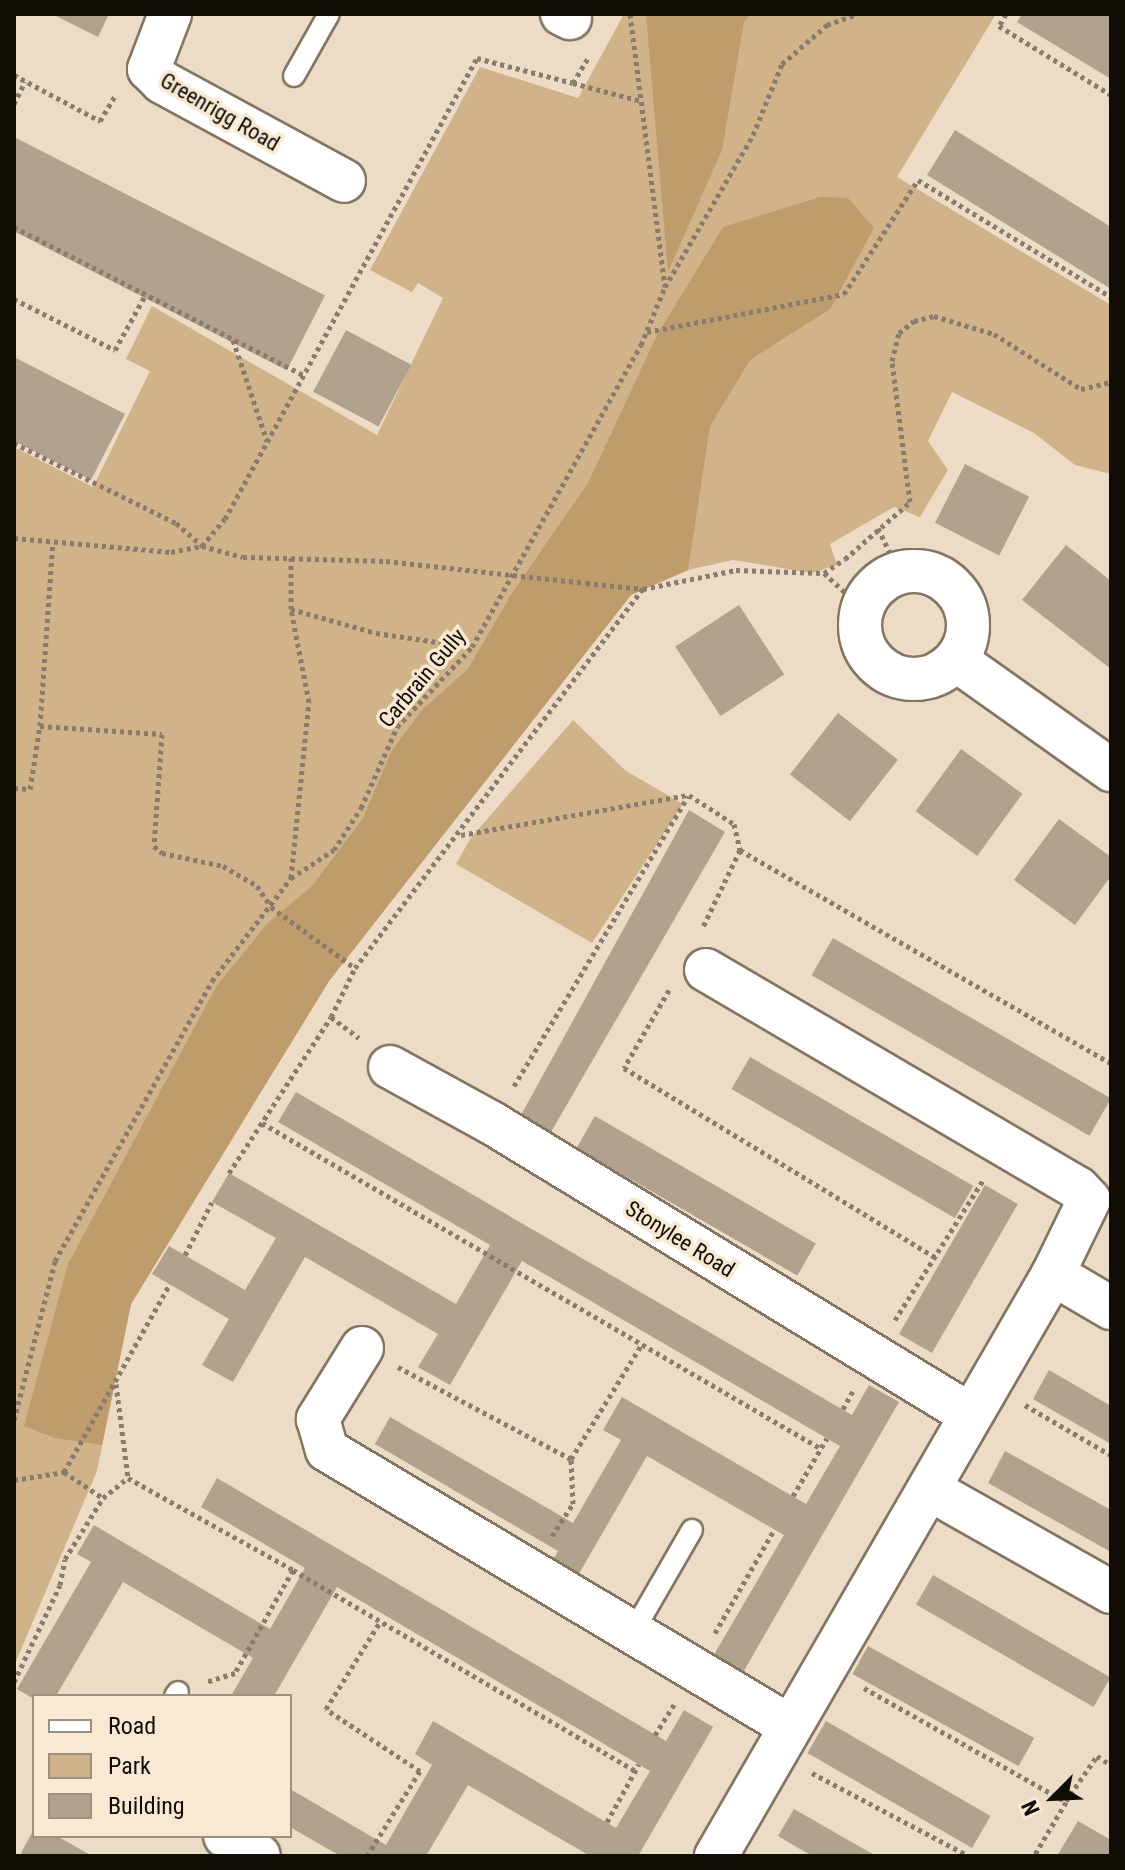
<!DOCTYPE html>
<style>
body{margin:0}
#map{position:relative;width:1125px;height:1870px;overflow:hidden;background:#ecdbc5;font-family:"Roboto Condensed",sans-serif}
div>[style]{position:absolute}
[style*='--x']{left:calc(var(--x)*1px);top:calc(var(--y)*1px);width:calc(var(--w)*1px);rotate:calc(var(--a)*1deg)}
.green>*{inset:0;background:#d1b38a}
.forest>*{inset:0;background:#be9c6c}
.building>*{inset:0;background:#b1a28d;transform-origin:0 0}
.path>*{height:5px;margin-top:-2.5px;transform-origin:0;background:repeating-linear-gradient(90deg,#877c6d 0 4px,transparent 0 8px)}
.roads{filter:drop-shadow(2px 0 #837561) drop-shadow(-2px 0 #837561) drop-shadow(0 2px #837561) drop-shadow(0 -2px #837561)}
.lane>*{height:20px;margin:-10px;padding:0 10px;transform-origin:10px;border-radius:10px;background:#fff}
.street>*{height:42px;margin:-21px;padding:0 21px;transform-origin:21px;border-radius:21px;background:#fff}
.street>.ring{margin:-21px;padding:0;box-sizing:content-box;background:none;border:42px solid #fff;border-radius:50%}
.path-bridge>*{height:5px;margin-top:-2.5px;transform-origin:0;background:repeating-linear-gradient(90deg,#877c6d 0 4px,transparent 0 8px)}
span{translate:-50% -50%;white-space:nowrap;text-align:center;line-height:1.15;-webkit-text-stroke:7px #f9e9d2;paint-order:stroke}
.street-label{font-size:22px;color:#110c05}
.frame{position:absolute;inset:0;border:16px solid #110c05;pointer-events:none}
.legend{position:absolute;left:32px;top:1694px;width:260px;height:144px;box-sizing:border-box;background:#f9e9d2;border:2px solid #9c9180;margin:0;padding:10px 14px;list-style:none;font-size:24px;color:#110c05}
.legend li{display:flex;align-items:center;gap:16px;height:40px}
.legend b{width:40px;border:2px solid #9c9180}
.north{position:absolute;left:1013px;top:1758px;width:80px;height:80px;-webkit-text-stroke:6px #f9e9d2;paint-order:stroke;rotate:246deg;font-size:22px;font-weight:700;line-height:32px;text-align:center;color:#110c05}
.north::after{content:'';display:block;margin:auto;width:28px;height:36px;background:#110c05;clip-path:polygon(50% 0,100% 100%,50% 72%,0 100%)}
</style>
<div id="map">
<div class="green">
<i style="clip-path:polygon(624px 14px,996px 14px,897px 177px,1111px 305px,1111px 474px,1075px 465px,1034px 433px,952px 392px,928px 441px,948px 470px,920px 517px,894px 507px,830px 544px,837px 565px,812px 573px,733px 560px,688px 570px,631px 595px,329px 981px,131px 1304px,97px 1471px,14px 1666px,14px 447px,93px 487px,150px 371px,126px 359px,152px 306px,377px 435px,443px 298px,418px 283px,412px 292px,370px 270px,480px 67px,578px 98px)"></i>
<i style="clip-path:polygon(573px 720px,626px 771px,683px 804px,592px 943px,456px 864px,470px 839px)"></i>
</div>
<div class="forest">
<i style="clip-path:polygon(646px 14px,750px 14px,744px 22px,722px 150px,668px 272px)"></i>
<i style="clip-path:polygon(820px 197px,848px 198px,874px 228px,830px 309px,750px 360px,710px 426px,688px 570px,631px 595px,329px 981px,131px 1304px,102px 1445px,55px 1438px,24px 1426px,68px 1264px,216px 987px,267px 924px,312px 886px,363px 818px,391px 752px,421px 711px,468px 669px,512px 593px,588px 483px,657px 335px,723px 227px)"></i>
</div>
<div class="building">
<i style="clip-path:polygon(52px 14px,109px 14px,98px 37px)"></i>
<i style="clip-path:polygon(1022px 14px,1111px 14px,1111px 79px,1017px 22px)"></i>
<i style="clip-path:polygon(955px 130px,1111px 227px,1111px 289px,927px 175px)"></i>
<i style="left:14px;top:137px;width:349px;height:84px;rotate:27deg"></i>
<i style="left:346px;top:330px;width:74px;height:70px;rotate:28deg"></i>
<i style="clip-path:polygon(14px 357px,125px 414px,91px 480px,14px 441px)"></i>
<i style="left:965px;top:464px;width:72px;height:66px;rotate:27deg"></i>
<i style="clip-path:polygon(1066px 545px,1111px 581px,1111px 669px,1022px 600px)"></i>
<i style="left:739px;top:605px;width:83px;height:76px;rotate:57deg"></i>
<i style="left:838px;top:713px;width:76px;height:78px;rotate:38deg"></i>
<i style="left:961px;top:749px;width:76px;height:77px;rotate:36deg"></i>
<i style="clip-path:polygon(689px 810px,725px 832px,551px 1132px,521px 1115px)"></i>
<i style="clip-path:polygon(1059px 819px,1111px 857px,1111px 876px,1075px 925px,1014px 880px)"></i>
<i style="left:833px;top:938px;width:321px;height:43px;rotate:30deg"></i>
<i style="left:750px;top:1057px;width:258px;height:37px;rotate:30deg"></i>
<i style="clip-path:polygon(296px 1092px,852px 1415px,869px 1385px,899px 1402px,741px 1676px,712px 1658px,784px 1535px,647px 1456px,576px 1579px,551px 1564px,558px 1551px,375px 1444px,390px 1417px,573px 1523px,621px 1440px,603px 1430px,622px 1397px,806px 1504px,840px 1446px,522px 1261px,450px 1385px,418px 1367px,438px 1334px,305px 1257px,233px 1382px,202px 1365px,229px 1319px,152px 1274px,169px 1246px,245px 1290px,276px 1238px,212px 1202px,229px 1173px,456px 1304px,490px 1245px,278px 1122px)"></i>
<i style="left:595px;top:1116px;width:255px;height:37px;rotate:30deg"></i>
<i style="left:985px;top:1185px;width:38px;height:172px;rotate:30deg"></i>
<i style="clip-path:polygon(1049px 1370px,1111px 1406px,1111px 1444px,1033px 1399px)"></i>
<i style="clip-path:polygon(1005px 1451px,1111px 1510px,1111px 1552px,988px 1483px)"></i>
<i style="clip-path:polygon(217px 1478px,666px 1741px,684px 1710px,713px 1727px,638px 1856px,590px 1856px,468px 1785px,426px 1856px,340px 1856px,290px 1827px,290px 1789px,386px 1845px,432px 1765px,415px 1754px,433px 1721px,616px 1828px,650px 1771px,337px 1587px,274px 1696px,232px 1694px,253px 1658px,123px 1582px,56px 1696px,34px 1699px,17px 1689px,91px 1562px,77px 1554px,94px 1525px,270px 1629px,305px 1568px,201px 1507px)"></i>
<i style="left:933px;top:1575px;width:205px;height:34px;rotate:30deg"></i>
<i style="left:868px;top:1646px;width:190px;height:32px;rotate:29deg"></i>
<i style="left:826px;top:1721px;width:190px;height:37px;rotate:30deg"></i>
<i style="clip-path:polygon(794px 1809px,876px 1856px,812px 1856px,778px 1836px)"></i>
<i style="clip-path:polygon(1078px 1821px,1111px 1840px,1111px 1856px,1057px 1856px)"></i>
<i style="clip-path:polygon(34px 1829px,34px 1836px,57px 1836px,92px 1856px,26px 1856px,21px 1853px)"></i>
</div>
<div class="path">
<i style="--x:630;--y:14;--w:275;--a:82.7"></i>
<i style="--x:1006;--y:14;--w:14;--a:120"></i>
<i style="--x:999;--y:26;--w:132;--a:31.6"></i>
<i style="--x:14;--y:75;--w:98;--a:28.1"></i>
<i style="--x:100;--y:121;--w:29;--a:-59"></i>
<i style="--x:573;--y:83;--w:70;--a:14.8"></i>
<i style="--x:14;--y:104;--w:25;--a:-64"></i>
<i style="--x:14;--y:227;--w:325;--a:27.1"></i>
<i style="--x:14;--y:299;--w:113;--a:26.8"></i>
<i style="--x:115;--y:350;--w:64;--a:-61"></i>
<i style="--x:647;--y:332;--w:201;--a:-10.9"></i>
<i style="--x:844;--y:294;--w:136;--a:-57"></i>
<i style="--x:918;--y:180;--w:226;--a:31.2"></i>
<i style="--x:233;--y:340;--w:107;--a:71.4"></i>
<i style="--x:14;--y:443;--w:181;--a:26.3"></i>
<i style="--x:176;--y:523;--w:35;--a:41"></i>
<i style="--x:202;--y:546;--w:35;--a:-50"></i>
<i style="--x:225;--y:519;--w:525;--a:-61.34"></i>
<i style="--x:477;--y:58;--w:99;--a:14.6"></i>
<i style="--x:573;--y:83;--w:31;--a:-59"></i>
<i style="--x:878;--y:528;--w:49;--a:64.5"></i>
<i style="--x:14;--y:538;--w:158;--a:5.1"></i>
<i style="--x:171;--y:552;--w:32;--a:-11"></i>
<i style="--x:202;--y:546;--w:42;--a:15"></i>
<i style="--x:243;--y:557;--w:143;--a:1.6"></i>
<i style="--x:824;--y:573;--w:52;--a:42.6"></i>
<i style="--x:586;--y:583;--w:57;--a:6"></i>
<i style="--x:643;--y:589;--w:95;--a:-11.5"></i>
<i style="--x:736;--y:570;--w:88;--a:2"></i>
<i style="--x:824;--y:573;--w:25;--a:-34"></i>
<i style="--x:845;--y:559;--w:86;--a:-41.2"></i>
<i style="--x:910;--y:502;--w:142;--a:-97.3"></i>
<i style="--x:892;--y:361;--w:29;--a:-76"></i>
<i style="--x:899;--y:333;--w:19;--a:-39"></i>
<i style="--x:914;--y:321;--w:21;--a:-14"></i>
<i style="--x:934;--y:316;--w:63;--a:16.7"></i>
<i style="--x:994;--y:334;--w:103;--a:32.3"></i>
<i style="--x:1081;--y:389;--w:31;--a:-13"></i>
<i style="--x:291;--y:609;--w:88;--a:15.8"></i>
<i style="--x:376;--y:633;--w:96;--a:8.4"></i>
<i style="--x:40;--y:726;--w:184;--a:-86"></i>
<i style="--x:14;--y:788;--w:16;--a:4"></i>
<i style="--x:30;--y:789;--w:64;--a:-81"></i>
<i style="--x:40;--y:726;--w:122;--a:3.8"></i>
<i style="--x:162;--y:734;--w:112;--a:94.1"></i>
<i style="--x:154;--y:846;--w:11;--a:41"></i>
<i style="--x:162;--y:853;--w:62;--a:12"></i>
<i style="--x:223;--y:866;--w:39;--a:30"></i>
<i style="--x:257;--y:886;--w:25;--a:56"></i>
<i style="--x:271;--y:907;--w:104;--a:36"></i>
<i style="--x:461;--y:835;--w:231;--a:-10"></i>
<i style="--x:689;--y:795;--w:54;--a:32.8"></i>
<i style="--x:734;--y:824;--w:27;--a:77"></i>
<i style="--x:740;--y:850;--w:85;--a:115.7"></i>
<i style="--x:740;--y:850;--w:428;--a:29.9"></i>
<i style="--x:291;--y:878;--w:177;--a:-84.2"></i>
<i style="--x:309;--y:702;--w:95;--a:-101"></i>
<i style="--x:291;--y:609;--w:51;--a:-90"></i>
<i style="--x:669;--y:990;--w:90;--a:120"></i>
<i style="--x:624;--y:1068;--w:364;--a:31.3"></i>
<i style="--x:331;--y:1017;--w:35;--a:37"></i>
<i style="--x:514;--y:1086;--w:338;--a:-59"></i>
<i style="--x:262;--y:1123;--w:646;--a:30.22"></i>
<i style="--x:229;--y:1173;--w:186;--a:-56.8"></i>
<i style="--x:331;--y:1017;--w:55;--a:-63.9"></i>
<i style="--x:355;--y:968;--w:476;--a:-52.8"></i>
<i style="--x:185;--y:1255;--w:59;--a:-63"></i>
<i style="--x:895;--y:1320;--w:165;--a:-57.8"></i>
<i style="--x:398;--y:1367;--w:196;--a:28"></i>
<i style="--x:571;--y:1459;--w:135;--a:-58.3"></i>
<i style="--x:116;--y:1384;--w:95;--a:82.7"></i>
<i style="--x:1025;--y:1405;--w:99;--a:30.2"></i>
<i style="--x:843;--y:1409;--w:21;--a:-61"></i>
<i style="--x:14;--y:1420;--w:164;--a:-75.5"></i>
<i style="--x:55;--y:1261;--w:321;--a:-60.7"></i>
<i style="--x:212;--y:981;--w:130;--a:-52.5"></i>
<i style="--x:291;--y:878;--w:51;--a:-33.1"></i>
<i style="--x:334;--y:850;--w:50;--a:-57.3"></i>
<i style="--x:361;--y:808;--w:89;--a:-66"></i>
<i style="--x:397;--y:727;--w:110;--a:-46.8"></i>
<i style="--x:472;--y:647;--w:346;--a:-60.8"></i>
<i style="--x:641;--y:345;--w:63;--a:-67.5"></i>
<i style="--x:665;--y:287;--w:176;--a:-59.9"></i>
<i style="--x:753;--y:135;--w:77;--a:-67.8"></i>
<i style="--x:782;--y:64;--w:60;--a:-40.9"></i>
<i style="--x:827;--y:25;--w:33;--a:-20"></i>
<i style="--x:64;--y:1472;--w:47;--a:33.7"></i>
<i style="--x:103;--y:1498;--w:32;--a:-39"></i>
<i style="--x:128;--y:1478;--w:189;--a:29.1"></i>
<i style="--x:293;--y:1570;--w:118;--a:119.4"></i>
<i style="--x:235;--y:1673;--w:31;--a:163"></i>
<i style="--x:14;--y:1480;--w:51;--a:-9.1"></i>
<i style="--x:64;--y:1472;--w:216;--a:-60.6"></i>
<i style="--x:793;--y:1496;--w:67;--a:-59.6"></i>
<i style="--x:552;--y:1536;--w:38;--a:-57"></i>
<i style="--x:573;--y:1504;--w:45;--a:-92.5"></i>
<i style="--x:293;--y:1570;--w:398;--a:30.4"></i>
<i style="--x:715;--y:1633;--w:119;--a:-60.2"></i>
<i style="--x:14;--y:1682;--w:107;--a:-64.6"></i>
<i style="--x:60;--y:1585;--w:26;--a:-79"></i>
<i style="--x:65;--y:1559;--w:72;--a:-58.1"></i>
<i style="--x:864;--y:1688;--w:232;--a:29.4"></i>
<i style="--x:1066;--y:1802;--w:63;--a:120.7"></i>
<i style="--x:655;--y:1735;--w:36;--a:-58"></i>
<i style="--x:812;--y:1773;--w:178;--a:27.9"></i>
<i style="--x:1066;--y:1801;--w:55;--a:-55.4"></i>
<i style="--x:1097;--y:1756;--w:17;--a:33"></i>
<i style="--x:607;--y:1822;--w:66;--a:-61.1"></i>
<i style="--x:367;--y:1856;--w:100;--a:-58.1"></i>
<i style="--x:420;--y:1771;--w:113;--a:-146.6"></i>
<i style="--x:326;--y:1709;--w:102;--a:-58.2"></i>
<i style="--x:587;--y:1856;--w:1;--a:-45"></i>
</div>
<div class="roads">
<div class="lane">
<i style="--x:294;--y:76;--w:71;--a:-60.6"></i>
<i style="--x:633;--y:1632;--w:118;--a:-60"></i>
<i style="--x:175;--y:1696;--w:5;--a:-53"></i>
</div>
<div class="street">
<i style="--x:170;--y:14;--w:59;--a:110.9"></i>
<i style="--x:149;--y:69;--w:18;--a:45"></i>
<i style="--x:162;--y:82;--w:207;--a:28.5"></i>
<i style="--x:562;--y:14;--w:9;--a:27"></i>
<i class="ring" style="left:860px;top:571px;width:66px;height:66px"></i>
<i style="--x:956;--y:660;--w:190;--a:35.4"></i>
<i style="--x:706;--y:970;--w:431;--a:30.4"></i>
<i style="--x:1078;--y:1188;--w:16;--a:47"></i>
<i style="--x:1089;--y:1200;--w:82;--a:115.9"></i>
<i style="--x:1053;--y:1274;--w:673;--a:120.07"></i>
<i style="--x:390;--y:1067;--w:116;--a:28.8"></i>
<i style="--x:492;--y:1123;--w:559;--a:31.39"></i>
<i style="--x:1053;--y:1274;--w:67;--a:30.4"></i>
<i style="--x:362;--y:1348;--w:84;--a:121.8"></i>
<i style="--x:318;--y:1419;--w:32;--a:74"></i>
<i style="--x:327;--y:1450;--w:537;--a:30.82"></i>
<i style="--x:929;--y:1489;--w:209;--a:29.5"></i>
<i style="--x:225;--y:1836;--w:39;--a:30"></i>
</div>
</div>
<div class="path-bridge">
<i style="--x:386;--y:561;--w:201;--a:6.3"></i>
</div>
<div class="street-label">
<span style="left:220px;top:112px;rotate:30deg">Greenrigg Road</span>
<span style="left:422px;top:678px;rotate:-50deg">Carbrain Gully</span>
<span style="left:680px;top:1239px;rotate:32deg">Stonylee Road</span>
</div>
<div class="frame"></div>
<ul class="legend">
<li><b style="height:10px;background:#fff"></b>Road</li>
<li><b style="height:22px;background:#d1b38a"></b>Park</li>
<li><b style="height:22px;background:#b1a28d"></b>Building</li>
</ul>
<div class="north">N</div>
</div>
